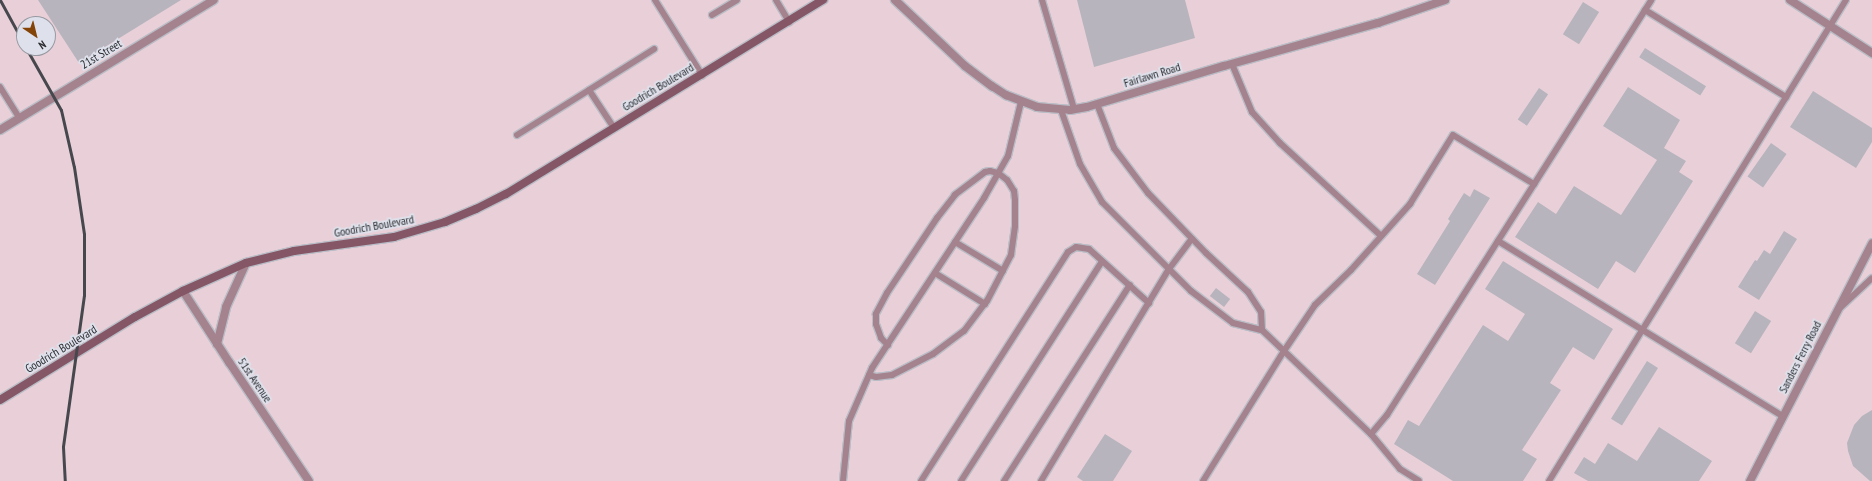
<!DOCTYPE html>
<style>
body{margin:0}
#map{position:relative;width:1872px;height:481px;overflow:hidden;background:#dee1eb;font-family:"PT Sans Narrow",sans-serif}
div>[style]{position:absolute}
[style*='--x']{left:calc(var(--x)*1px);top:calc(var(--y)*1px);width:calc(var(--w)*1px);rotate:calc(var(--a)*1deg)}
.industrial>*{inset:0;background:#e9d0d8}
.building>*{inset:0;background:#b7b4bd;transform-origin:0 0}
.roads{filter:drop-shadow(1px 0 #babdc6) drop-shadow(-1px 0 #babdc6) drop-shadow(0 1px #babdc6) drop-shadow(0 -1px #babdc6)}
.lane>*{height:6px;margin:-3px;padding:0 3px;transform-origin:3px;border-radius:3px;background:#a5838e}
.street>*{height:8px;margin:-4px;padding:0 4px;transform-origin:4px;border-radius:4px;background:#a5838e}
.secondary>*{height:8px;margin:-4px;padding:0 4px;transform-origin:4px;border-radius:4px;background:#855666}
.rail>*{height:3px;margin:-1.5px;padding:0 1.5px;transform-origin:1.5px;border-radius:1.5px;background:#47484d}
span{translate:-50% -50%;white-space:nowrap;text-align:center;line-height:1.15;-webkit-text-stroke:3.5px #dee1eb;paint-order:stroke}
.street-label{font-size:12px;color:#2c2d31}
.north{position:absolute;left:16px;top:16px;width:40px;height:40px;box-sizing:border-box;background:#dee1eb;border:1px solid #9799a1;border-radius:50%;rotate:145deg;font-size:11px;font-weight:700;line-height:16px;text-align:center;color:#2c2d31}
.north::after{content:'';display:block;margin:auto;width:14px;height:18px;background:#844408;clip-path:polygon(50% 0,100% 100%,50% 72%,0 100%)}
</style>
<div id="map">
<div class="industrial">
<i style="clip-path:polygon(evenodd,0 0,1872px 0,1872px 481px,0 481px,0 130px,2px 128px,0 124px,0 0,24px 24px,48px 24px,48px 48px,24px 48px,24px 24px)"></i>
</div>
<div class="building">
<i style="clip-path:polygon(38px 0,181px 0,79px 63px)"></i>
<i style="clip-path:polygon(1077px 0,1185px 0,1195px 38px,1094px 67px)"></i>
<i style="left:1583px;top:2px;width:19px;height:38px;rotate:32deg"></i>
<i style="left:1645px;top:48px;width:72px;height:11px;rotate:32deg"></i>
<i style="clip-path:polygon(1628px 87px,1680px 120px,1664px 148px,1686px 161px,1679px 172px,1693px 181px,1635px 273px,1616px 261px,1598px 289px,1515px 237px,1538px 202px,1556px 214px,1574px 186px,1621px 215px,1657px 160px,1603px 126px)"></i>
<i style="left:1539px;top:88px;width:11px;height:38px;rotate:34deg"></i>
<i style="clip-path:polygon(1813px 91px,1872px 128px,1872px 142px,1856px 168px,1790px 127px)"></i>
<i style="left:1771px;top:143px;width:19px;height:41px;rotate:35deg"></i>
<i style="clip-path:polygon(1474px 189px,1490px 198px,1435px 285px,1417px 274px,1450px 221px,1448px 219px,1464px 193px,1470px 197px)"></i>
<i style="clip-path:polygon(1784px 231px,1797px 239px,1759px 300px,1738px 287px,1755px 260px,1757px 261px,1764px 250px,1770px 254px)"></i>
<i style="clip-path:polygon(1503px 261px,1613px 329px,1594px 360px,1573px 347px,1550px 383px,1561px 390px,1522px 450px,1537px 459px,1523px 481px,1453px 481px,1394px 444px,1408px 420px,1419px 426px,1483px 325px,1508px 341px,1525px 314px,1485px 289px)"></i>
<i style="left:1216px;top:288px;width:18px;height:10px;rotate:38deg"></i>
<i style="left:1755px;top:311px;width:19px;height:38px;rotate:32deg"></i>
<i style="left:1647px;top:361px;width:13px;height:68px;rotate:32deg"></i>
<i style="clip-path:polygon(1872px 410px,1872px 481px,1870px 481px,1853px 466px,1848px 451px,1847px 443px,1854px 425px,1862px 416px)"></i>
<i style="clip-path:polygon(1659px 427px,1712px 461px,1699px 481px,1588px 481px,1574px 473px,1584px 457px,1595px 464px,1608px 443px,1637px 461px)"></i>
<i style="clip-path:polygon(1105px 434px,1132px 451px,1113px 481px,1083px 481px,1077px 477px)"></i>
</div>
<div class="roads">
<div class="lane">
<i style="--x:655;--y:0;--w:89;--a:57.9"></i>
<i style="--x:776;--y:0;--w:26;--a:59"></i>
<i style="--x:1042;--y:0;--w:114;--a:73.6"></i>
<i style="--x:1645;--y:10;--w:166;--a:31.7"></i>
<i style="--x:712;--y:15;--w:29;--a:-31"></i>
<i style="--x:1232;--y:64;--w:52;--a:67.4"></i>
<i style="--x:1252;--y:112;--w:42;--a:47.9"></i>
<i style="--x:1280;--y:143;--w:137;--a:42.6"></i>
<i style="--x:0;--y:87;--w:36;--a:58"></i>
<i style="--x:1061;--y:110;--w:57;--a:70.6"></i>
<i style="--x:1080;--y:164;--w:44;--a:59.9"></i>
<i style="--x:1102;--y:202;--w:126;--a:45"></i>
<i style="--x:1191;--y:291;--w:53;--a:37.3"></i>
<i style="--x:1233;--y:323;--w:30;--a:14"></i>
<i style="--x:1262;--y:330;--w:18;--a:-93"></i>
<i style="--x:1261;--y:312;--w:24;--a:-123"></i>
<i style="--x:1248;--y:292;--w:57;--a:-137.1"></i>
<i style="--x:1206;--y:253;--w:83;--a:-134"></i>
<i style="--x:1148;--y:193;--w:56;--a:-127.1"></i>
<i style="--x:1114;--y:148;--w:47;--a:-111.1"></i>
<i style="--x:614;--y:128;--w:45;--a:-123.3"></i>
<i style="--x:589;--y:90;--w:77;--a:-32.2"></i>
<i style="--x:517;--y:135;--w:85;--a:-32"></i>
<i style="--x:1498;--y:241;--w:334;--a:31.6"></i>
<i style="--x:955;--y:242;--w:56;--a:31.1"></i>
<i style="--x:935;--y:273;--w:59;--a:31.8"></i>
<i style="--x:1841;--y:307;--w:42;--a:-43.1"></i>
<i style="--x:1262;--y:330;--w:151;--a:43.7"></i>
<i style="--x:1371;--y:434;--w:45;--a:50.4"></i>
<i style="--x:1400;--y:469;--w:22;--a:32"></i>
<i style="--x:869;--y:375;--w:7;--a:16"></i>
<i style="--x:876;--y:377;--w:16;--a:-7"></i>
<i style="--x:892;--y:375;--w:46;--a:-27.1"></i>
<i style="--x:933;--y:354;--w:39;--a:-37"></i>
<i style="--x:964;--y:331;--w:38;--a:-53"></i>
<i style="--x:987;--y:301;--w:52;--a:-62.4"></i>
<i style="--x:1011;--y:255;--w:29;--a:-82"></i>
<i style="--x:1015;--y:226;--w:26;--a:-90"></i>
<i style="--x:1015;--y:200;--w:9;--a:-96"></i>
<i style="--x:1014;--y:191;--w:13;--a:-122"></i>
<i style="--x:1007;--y:180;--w:11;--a:-142"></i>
<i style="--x:998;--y:173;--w:8;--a:-166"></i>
<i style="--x:990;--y:171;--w:5;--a:169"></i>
<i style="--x:985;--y:172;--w:38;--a:143"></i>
<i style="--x:955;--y:195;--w:29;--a:128"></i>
<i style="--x:937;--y:218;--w:90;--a:123.7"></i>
<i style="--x:887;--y:293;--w:24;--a:118"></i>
<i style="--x:876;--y:314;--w:10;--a:90"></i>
<i style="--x:876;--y:324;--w:15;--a:70"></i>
<i style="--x:881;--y:338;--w:10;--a:45"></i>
<i style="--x:1371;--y:434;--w:25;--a:-50"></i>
<i style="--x:1387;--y:415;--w:492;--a:-57.5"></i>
<i style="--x:843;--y:481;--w:60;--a:-84.3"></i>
<i style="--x:849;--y:421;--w:58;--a:-66.5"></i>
<i style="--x:872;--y:368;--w:204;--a:-56.6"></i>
<i style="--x:984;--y:198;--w:48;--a:-60.3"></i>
<i style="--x:1008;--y:156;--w:56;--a:-76.5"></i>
<i style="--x:921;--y:481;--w:272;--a:-57.3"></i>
<i style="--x:1068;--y:252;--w:9;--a:-32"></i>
<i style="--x:1076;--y:247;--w:13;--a:9"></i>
<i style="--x:1089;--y:249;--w:81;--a:42"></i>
<i style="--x:961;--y:481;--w:261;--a:-57.3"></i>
<i style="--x:1004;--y:481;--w:233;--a:-57.3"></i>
<i style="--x:1041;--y:481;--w:248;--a:-58.9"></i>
<i style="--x:1169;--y:269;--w:38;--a:-53"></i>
<i style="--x:1203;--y:481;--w:153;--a:-58.1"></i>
<i style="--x:1284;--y:351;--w:55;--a:-56"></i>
<i style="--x:1315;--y:305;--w:50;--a:-44.2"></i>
<i style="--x:1351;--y:270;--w:89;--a:-48.2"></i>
<i style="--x:1410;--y:204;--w:81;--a:-58.1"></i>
<i style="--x:1453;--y:135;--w:95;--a:31.2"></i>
<i style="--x:1549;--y:481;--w:565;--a:-58.31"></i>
</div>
<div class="street">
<i style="--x:895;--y:0;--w:96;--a:43.3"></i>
<i style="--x:965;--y:66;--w:34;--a:37"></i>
<i style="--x:992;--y:86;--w:17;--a:33"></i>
<i style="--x:1006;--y:95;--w:33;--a:21"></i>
<i style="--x:1037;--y:107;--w:33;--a:5"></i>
<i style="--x:1070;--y:110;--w:17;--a:-10"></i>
<i style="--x:1087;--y:107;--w:143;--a:-16.7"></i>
<i style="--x:1224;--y:66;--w:160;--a:-15.6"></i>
<i style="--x:1378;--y:23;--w:71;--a:-18.9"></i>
<i style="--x:1790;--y:0;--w:98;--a:32.9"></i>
<i style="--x:0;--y:130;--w:250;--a:-31.3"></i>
<i style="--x:183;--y:291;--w:85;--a:57.1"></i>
<i style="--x:229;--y:362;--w:143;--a:56.1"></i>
<i style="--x:217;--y:344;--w:38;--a:-76"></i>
<i style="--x:226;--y:307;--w:48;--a:-65.6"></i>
<i style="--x:1750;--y:481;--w:267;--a:-62.8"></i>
</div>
<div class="secondary">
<i style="--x:0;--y:400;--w:158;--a:-31.6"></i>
<i style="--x:135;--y:317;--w:55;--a:-28.4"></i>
<i style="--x:183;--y:291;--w:69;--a:-24"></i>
<i style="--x:246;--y:263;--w:49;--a:-14"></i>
<i style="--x:294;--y:251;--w:101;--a:-8"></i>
<i style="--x:394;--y:237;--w:53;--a:-16.4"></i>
<i style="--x:445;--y:222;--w:34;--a:-23"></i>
<i style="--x:476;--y:209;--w:34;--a:-27"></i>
<i style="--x:506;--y:194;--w:372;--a:-31.5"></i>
</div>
</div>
<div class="rail">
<i style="--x:0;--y:0;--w:50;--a:61.4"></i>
<i style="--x:26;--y:48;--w:71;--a:60.6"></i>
<i style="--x:61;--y:110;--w:58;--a:77.2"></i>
<i style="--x:74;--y:167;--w:68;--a:81.5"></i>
<i style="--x:84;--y:234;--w:61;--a:90"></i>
<i style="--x:84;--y:295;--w:153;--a:97.9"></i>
<i style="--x:63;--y:447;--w:34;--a:87"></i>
</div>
<div class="street-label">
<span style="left:101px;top:54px;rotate:-31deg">21st Street</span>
<span style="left:1152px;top:75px;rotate:-17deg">Fairlawn Road</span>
<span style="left:658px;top:87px;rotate:-31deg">Goodrich Boulevard</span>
<span style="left:374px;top:226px;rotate:-10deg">Goodrich Boulevard</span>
<span style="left:61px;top:349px;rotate:-31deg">Goodrich Boulevard</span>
<span style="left:1800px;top:357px;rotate:-63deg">Sanders Ferry Road</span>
<span style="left:255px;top:380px;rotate:56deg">51st Avenue</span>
</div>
<div class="north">N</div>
</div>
